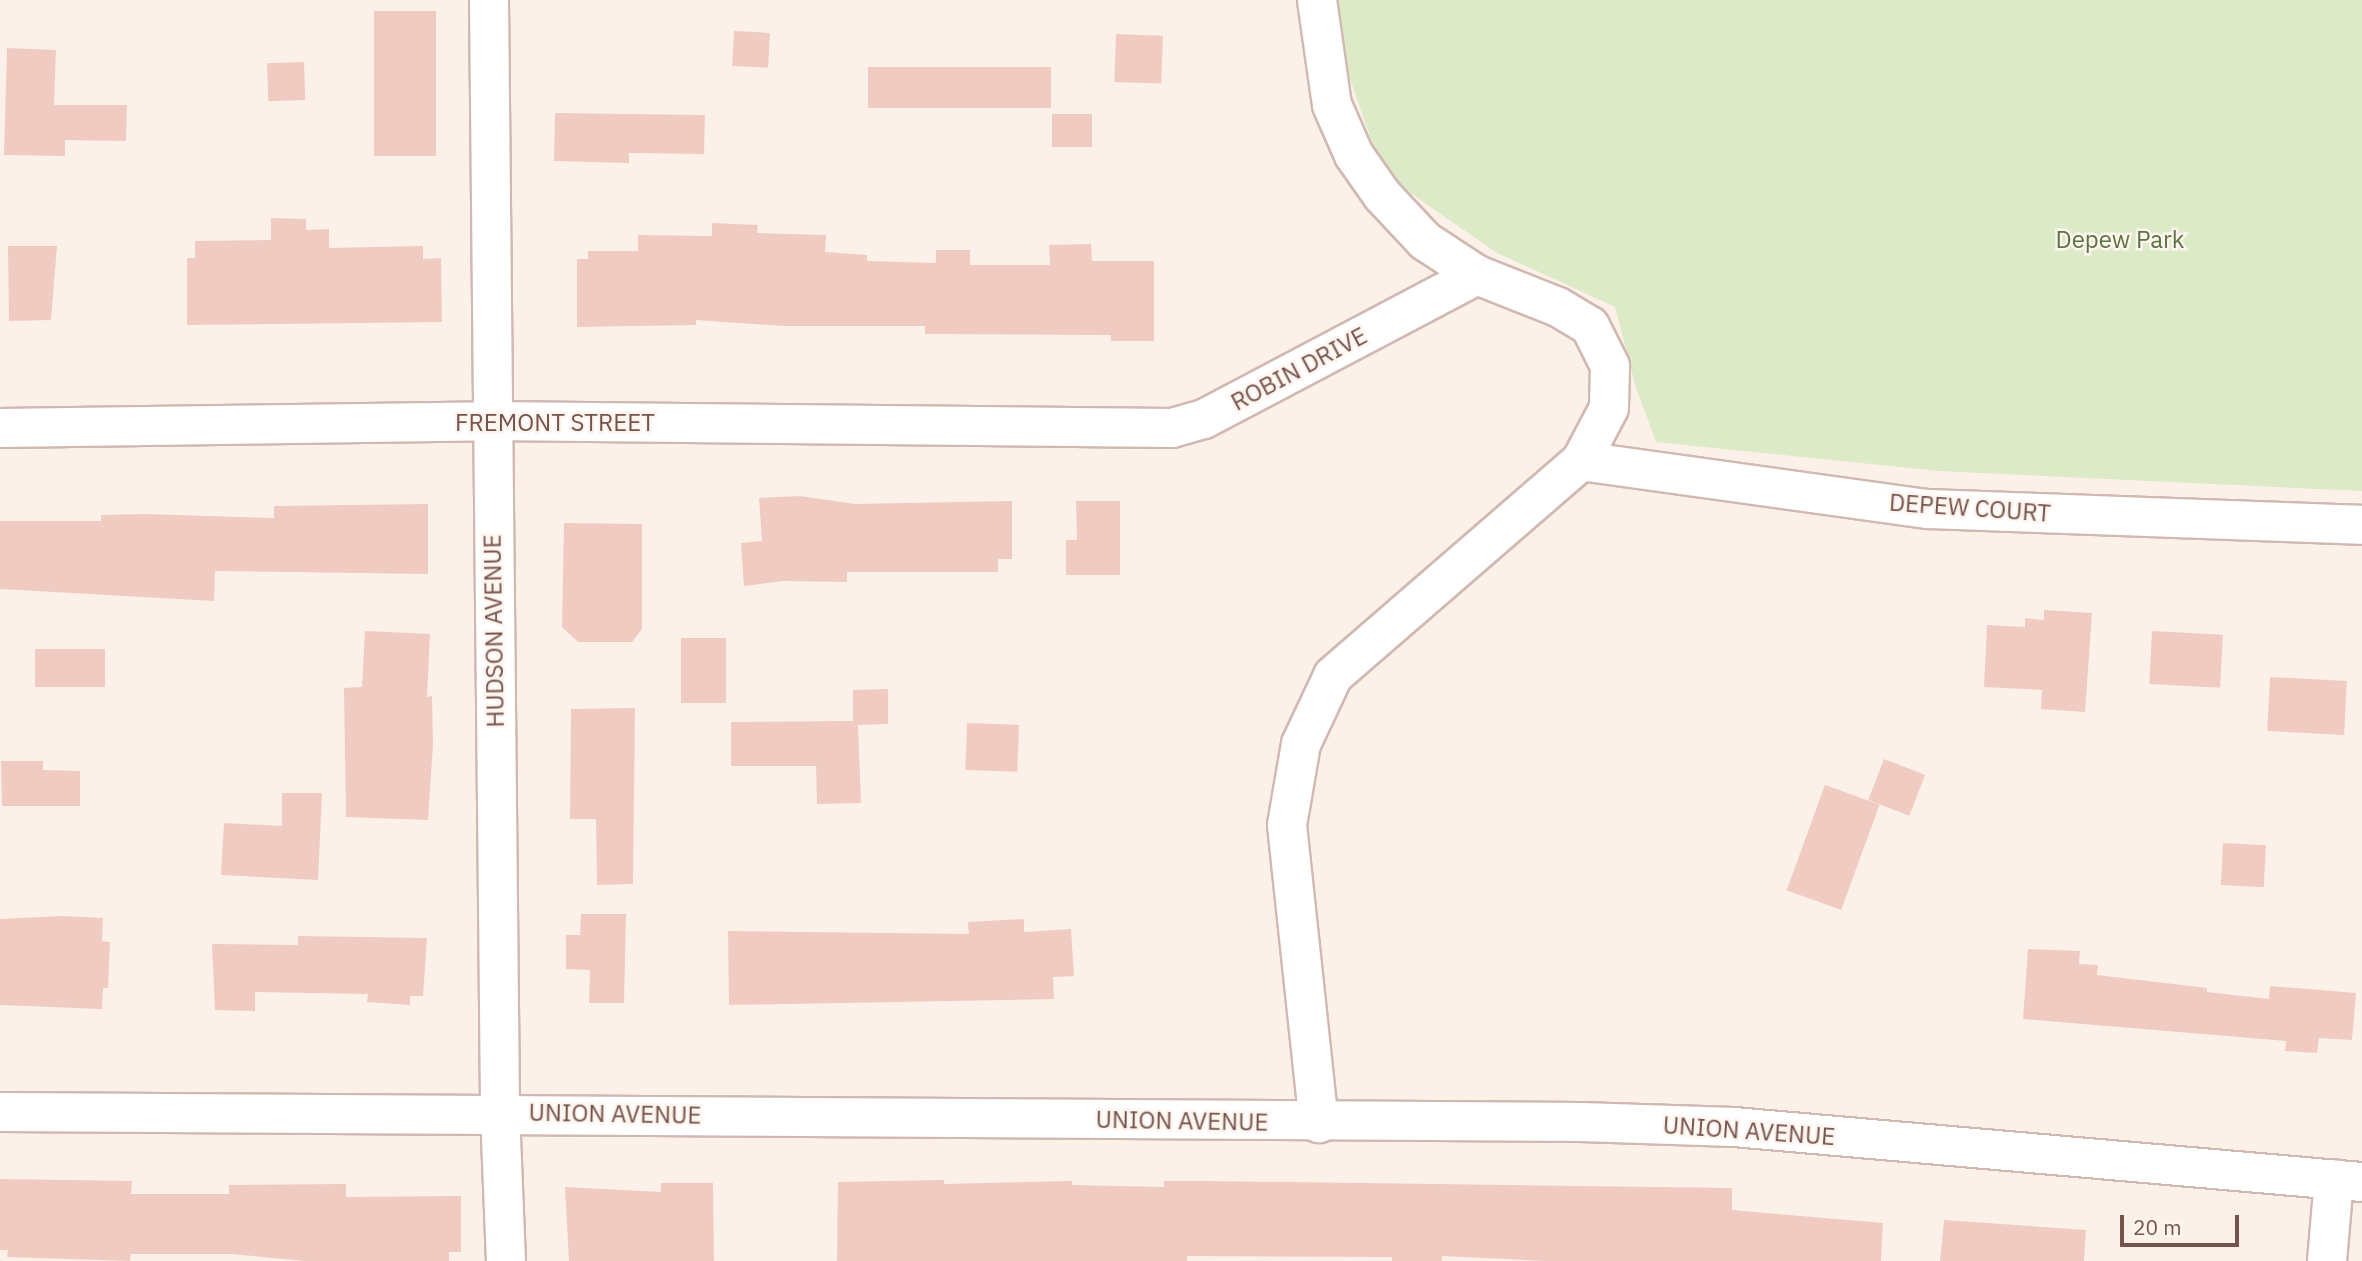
<!DOCTYPE html>
<style>
body{margin:0}
#map{position:relative;width:2362px;height:1261px;overflow:hidden;background:#fcf1e9;font-family:"IBM Plex Sans",sans-serif}
div>[style]{position:absolute}
[style*='--x']{left:calc(var(--x)*1px);top:calc(var(--y)*1px);width:calc(var(--w)*1px);rotate:calc(var(--a)*1deg)}
.green>*{inset:0;background:#dceac7}
.building>*{inset:0;background:#f0cbc1;transform-origin:0 0}
.roads{filter:drop-shadow(2px 0 #d0b9b1) drop-shadow(-2px 0 #d0b9b1) drop-shadow(0 2px #d0b9b1) drop-shadow(0 -2px #d0b9b1)}
.street>*{height:38px;margin:-19px;padding:0 19px;transform-origin:19px;border-radius:19px;background:#fff}
.secondary>*{height:38px;margin:-19px;padding:0 19px;transform-origin:19px;border-radius:19px;background:#fff}
span{translate:-50% -50%;white-space:nowrap;text-align:center;line-height:1.15;-webkit-text-stroke:5px #fef5ef;paint-order:stroke}
.park-label{font-size:24px;color:#5b7542}
.street-label{font-size:24px;color:#76534d}
.scale{position:absolute;left:2120px;top:1215px;width:119px;height:32px;box-sizing:border-box;border:4px solid #76534d;border-top:0;padding-left:9px;font-size:21px;line-height:24px;white-space:nowrap;color:#76534d;-webkit-text-stroke:5px #fef5ef;paint-order:stroke}
</style>
<div id="map">
<div class="green">
<i style="clip-path:polygon(1339px 0,2362px 0,2362px 491px,1939px 471px,1656px 442px,1636px 388px,1615px 307px,1497px 253px,1383px 174px,1340px 50px)"></i>
</div>
<div class="building">
<i style="left:436px;top:11px;width:145px;height:62px;rotate:90deg"></i>
<i style="left:734px;top:31px;width:36px;height:35px;rotate:3deg"></i>
<i style="left:1116px;top:34px;width:47px;height:48px;rotate:2deg"></i>
<i style="clip-path:polygon(7px 48px,56px 50px,54px 105px,127px 105px,126px 141px,65px 140px,65px 156px,4px 155px)"></i>
<i style="left:304px;top:62px;width:38px;height:37px;rotate:88deg"></i>
<i style="left:868px;top:67px;width:183px;height:41px"></i>
<i style="clip-path:polygon(555px 113px,705px 115px,704px 154px,629px 153px,629px 163px,554px 161px)"></i>
<i style="left:1052px;top:114px;width:40px;height:33px"></i>
<i style="clip-path:polygon(271px 218px,306px 219px,306px 230px,329px 229px,329px 248px,423px 246px,423px 259px,441px 258px,442px 322px,187px 325px,187px 258px,195px 258px,195px 241px,271px 240px)"></i>
<i style="clip-path:polygon(712px 223px,758px 225px,757px 233px,826px 235px,825px 252px,867px 255px,867px 261px,936px 263px,936px 250px,970px 250px,970px 265px,1050px 265px,1049px 245px,1091px 244px,1092px 261px,1154px 261px,1154px 341px,1111px 341px,1111px 335px,925px 334px,925px 326px,784px 326px,696px 320px,696px 325px,577px 327px,577px 259px,588px 259px,588px 251px,638px 251px,638px 235px,712px 236px)"></i>
<i style="clip-path:polygon(8px 246px,57px 246px,51px 320px,9px 321px)"></i>
<i style="clip-path:polygon(800px 496px,855px 504px,1012px 501px,1012px 559px,998px 559px,998px 572px,847px 572px,847px 582px,783px 581px,744px 586px,741px 543px,762px 541px,759px 498px)"></i>
<i style="clip-path:polygon(1076px 501px,1120px 501px,1120px 575px,1066px 575px,1066px 540px,1077px 540px)"></i>
<i style="clip-path:polygon(428px 504px,428px 574px,215px 571px,214px 601px,0 589px,0 521px,101px 521px,101px 515px,145px 514px,274px 518px,274px 506px)"></i>
<i style="clip-path:polygon(564px 523px,642px 524px,642px 629px,632px 642px,578px 642px,562px 627px)"></i>
<i style="clip-path:polygon(2044px 610px,2092px 613px,2085px 712px,2041px 709px,2042px 690px,1984px 687px,1987px 625px,2025px 627px,2025px 618px,2044px 620px)"></i>
<i style="clip-path:polygon(365px 631px,430px 634px,427px 697px,432px 696px,433px 745px,428px 820px,346px 817px,344px 688px,362px 687px)"></i>
<i style="left:2152px;top:631px;width:71px;height:53px;rotate:3deg"></i>
<i style="left:681px;top:638px;width:45px;height:65px"></i>
<i style="left:35px;top:649px;width:70px;height:38px"></i>
<i style="left:2270px;top:677px;width:77px;height:54px;rotate:3deg"></i>
<i style="clip-path:polygon(888px 689px,888px 724px,858px 725px,861px 803px,817px 804px,816px 766px,731px 766px,731px 722px,853px 721px,853px 690px)"></i>
<i style="clip-path:polygon(635px 708px,633px 884px,597px 885px,596px 819px,570px 819px,571px 709px)"></i>
<i style="left:967px;top:723px;width:52px;height:47px;rotate:2deg"></i>
<i style="left:1884px;top:759px;width:44px;height:44px;rotate:21deg"></i>
<i style="clip-path:polygon(1px 761px,43px 761px,43px 770px,80px 771px,80px 806px,2px 806px)"></i>
<i style="left:1825px;top:785px;width:58px;height:112px;rotate:20deg"></i>
<i style="clip-path:polygon(282px 793px,322px 793px,318px 880px,221px 875px,224px 823px,282px 826px)"></i>
<i style="left:2223px;top:843px;width:43px;height:42px;rotate:3deg"></i>
<i style="clip-path:polygon(581px 914px,626px 914px,624px 1003px,589px 1003px,590px 970px,566px 969px,566px 935px,580px 935px)"></i>
<i style="clip-path:polygon(62px 916px,103px 918px,102px 941px,110px 942px,108px 988px,103px 988px,102px 1009px,0 1005px,0 919px)"></i>
<i style="clip-path:polygon(1024px 919px,1024px 932px,1071px 929px,1074px 976px,1053px 977px,1054px 999px,729px 1005px,728px 931px,969px 934px,968px 922px)"></i>
<i style="clip-path:polygon(298px 936px,427px 938px,423px 996px,410px 996px,410px 1005px,367px 1002px,368px 994px,255px 992px,255px 1011px,215px 1010px,212px 944px,298px 945px)"></i>
<i style="clip-path:polygon(2028px 949px,2080px 951px,2079px 964px,2098px 965px,2097px 975px,2207px 988px,2207px 992px,2269px 999px,2270px 986px,2356px 993px,2352px 1040px,2319px 1038px,2317px 1053px,2285px 1051px,2286px 1041px,2023px 1019px)"></i>
<i style="clip-path:polygon(0 1179px,132px 1181px,131px 1194px,229px 1194px,229px 1185px,346px 1184px,346px 1197px,461px 1196px,461px 1252px,449px 1252px,449px 1261px,305px 1261px,231px 1254px,131px 1254px,130px 1261px,7px 1257px,8px 1250px,0 1250px)"></i>
<i style="clip-path:polygon(944px 1180px,944px 1184px,1072px 1181px,1072px 1185px,1164px 1187px,1164px 1181px,1206px 1181px,1732px 1188px,1732px 1210px,1883px 1223px,1881px 1261px,1545px 1261px,1442px 1256px,1442px 1261px,1392px 1261px,1392px 1257px,1187px 1256px,1187px 1261px,837px 1261px,838px 1182px)"></i>
<i style="clip-path:polygon(661px 1183px,713px 1183px,714px 1261px,569px 1261px,565px 1187px,661px 1192px)"></i>
<i style="clip-path:polygon(1944px 1220px,2086px 1230px,2084px 1261px,1940px 1261px)"></i>
</div>
<div class="roads">
<div class="street">
<i style="--x:1317;--y:0;--w:106;--a:81.9"></i>
<i style="--x:1332;--y:105;--w:55;--a:66.3"></i>
<i style="--x:1354;--y:155;--w:49;--a:55"></i>
<i style="--x:1382;--y:195;--w:63;--a:46.9"></i>
<i style="--x:1425;--y:241;--w:62;--a:33.2"></i>
<i style="--x:1477;--y:275;--w:87;--a:21.6"></i>
<i style="--x:1558;--y:307;--w:37;--a:31"></i>
<i style="--x:1590;--y:326;--w:45;--a:63.4"></i>
<i style="--x:1610;--y:366;--w:42;--a:91.4"></i>
<i style="--x:1609;--y:408;--w:60;--a:117.8"></i>
<i style="--x:1581;--y:461;--w:328;--a:139.1"></i>
<i style="--x:1333;--y:676;--w:75;--a:115.2"></i>
<i style="--x:1301;--y:744;--w:82;--a:99.8"></i>
<i style="--x:1287;--y:825;--w:300;--a:83.9"></i>
<i style="--x:0;--y:428;--w:492;--a:-0.8"></i>
<i style="--x:492;--y:421;--w:680;--a:0.59"></i>
<i style="--x:1172;--y:428;--w:33;--a:-16"></i>
<i style="--x:1204;--y:419;--w:309;--a:-27.8"></i>
<i style="--x:1581;--y:461;--w:350;--a:7.9"></i>
<i style="--x:1928;--y:509;--w:434;--a:2.1"></i>
<i style="--x:0;--y:1112;--w:1581;--a:0.36"></i>
<i style="--x:1581;--y:1122;--w:153;--a:1.9"></i>
<i style="--x:1734;--y:1127;--w:630;--a:5.01"></i>
<i style="--x:2327;--y:1261;--w:82;--a:-85.1"></i>
</div>
<div class="secondary">
<i style="--x:489;--y:0;--w:1112;--a:89.43"></i>
<i style="--x:500;--y:1112;--w:149;--a:87.7"></i>
</div>
</div>
<div class="park-label">
<span style="left:2120px;top:240px">Depew Park</span>
</div>
<div class="street-label">
<span style="left:1299px;top:369px;rotate:-28deg">ROBIN DRIVE</span>
<span style="left:555px;top:423px">FREMONT STREET</span>
<span style="left:1970px;top:508px;rotate:4deg">DEPEW COURT</span>
<span style="left:494px;top:631px;rotate:-91deg">HUDSON AVENUE</span>
<span style="left:615px;top:1114px;rotate:1deg">UNION AVENUE</span>
<span style="left:1182px;top:1121px;rotate:1deg">UNION AVENUE</span>
<span style="left:1749px;top:1131px;rotate:4deg">UNION AVENUE</span>
</div>
<div class="scale">20 m</div>
</div>
